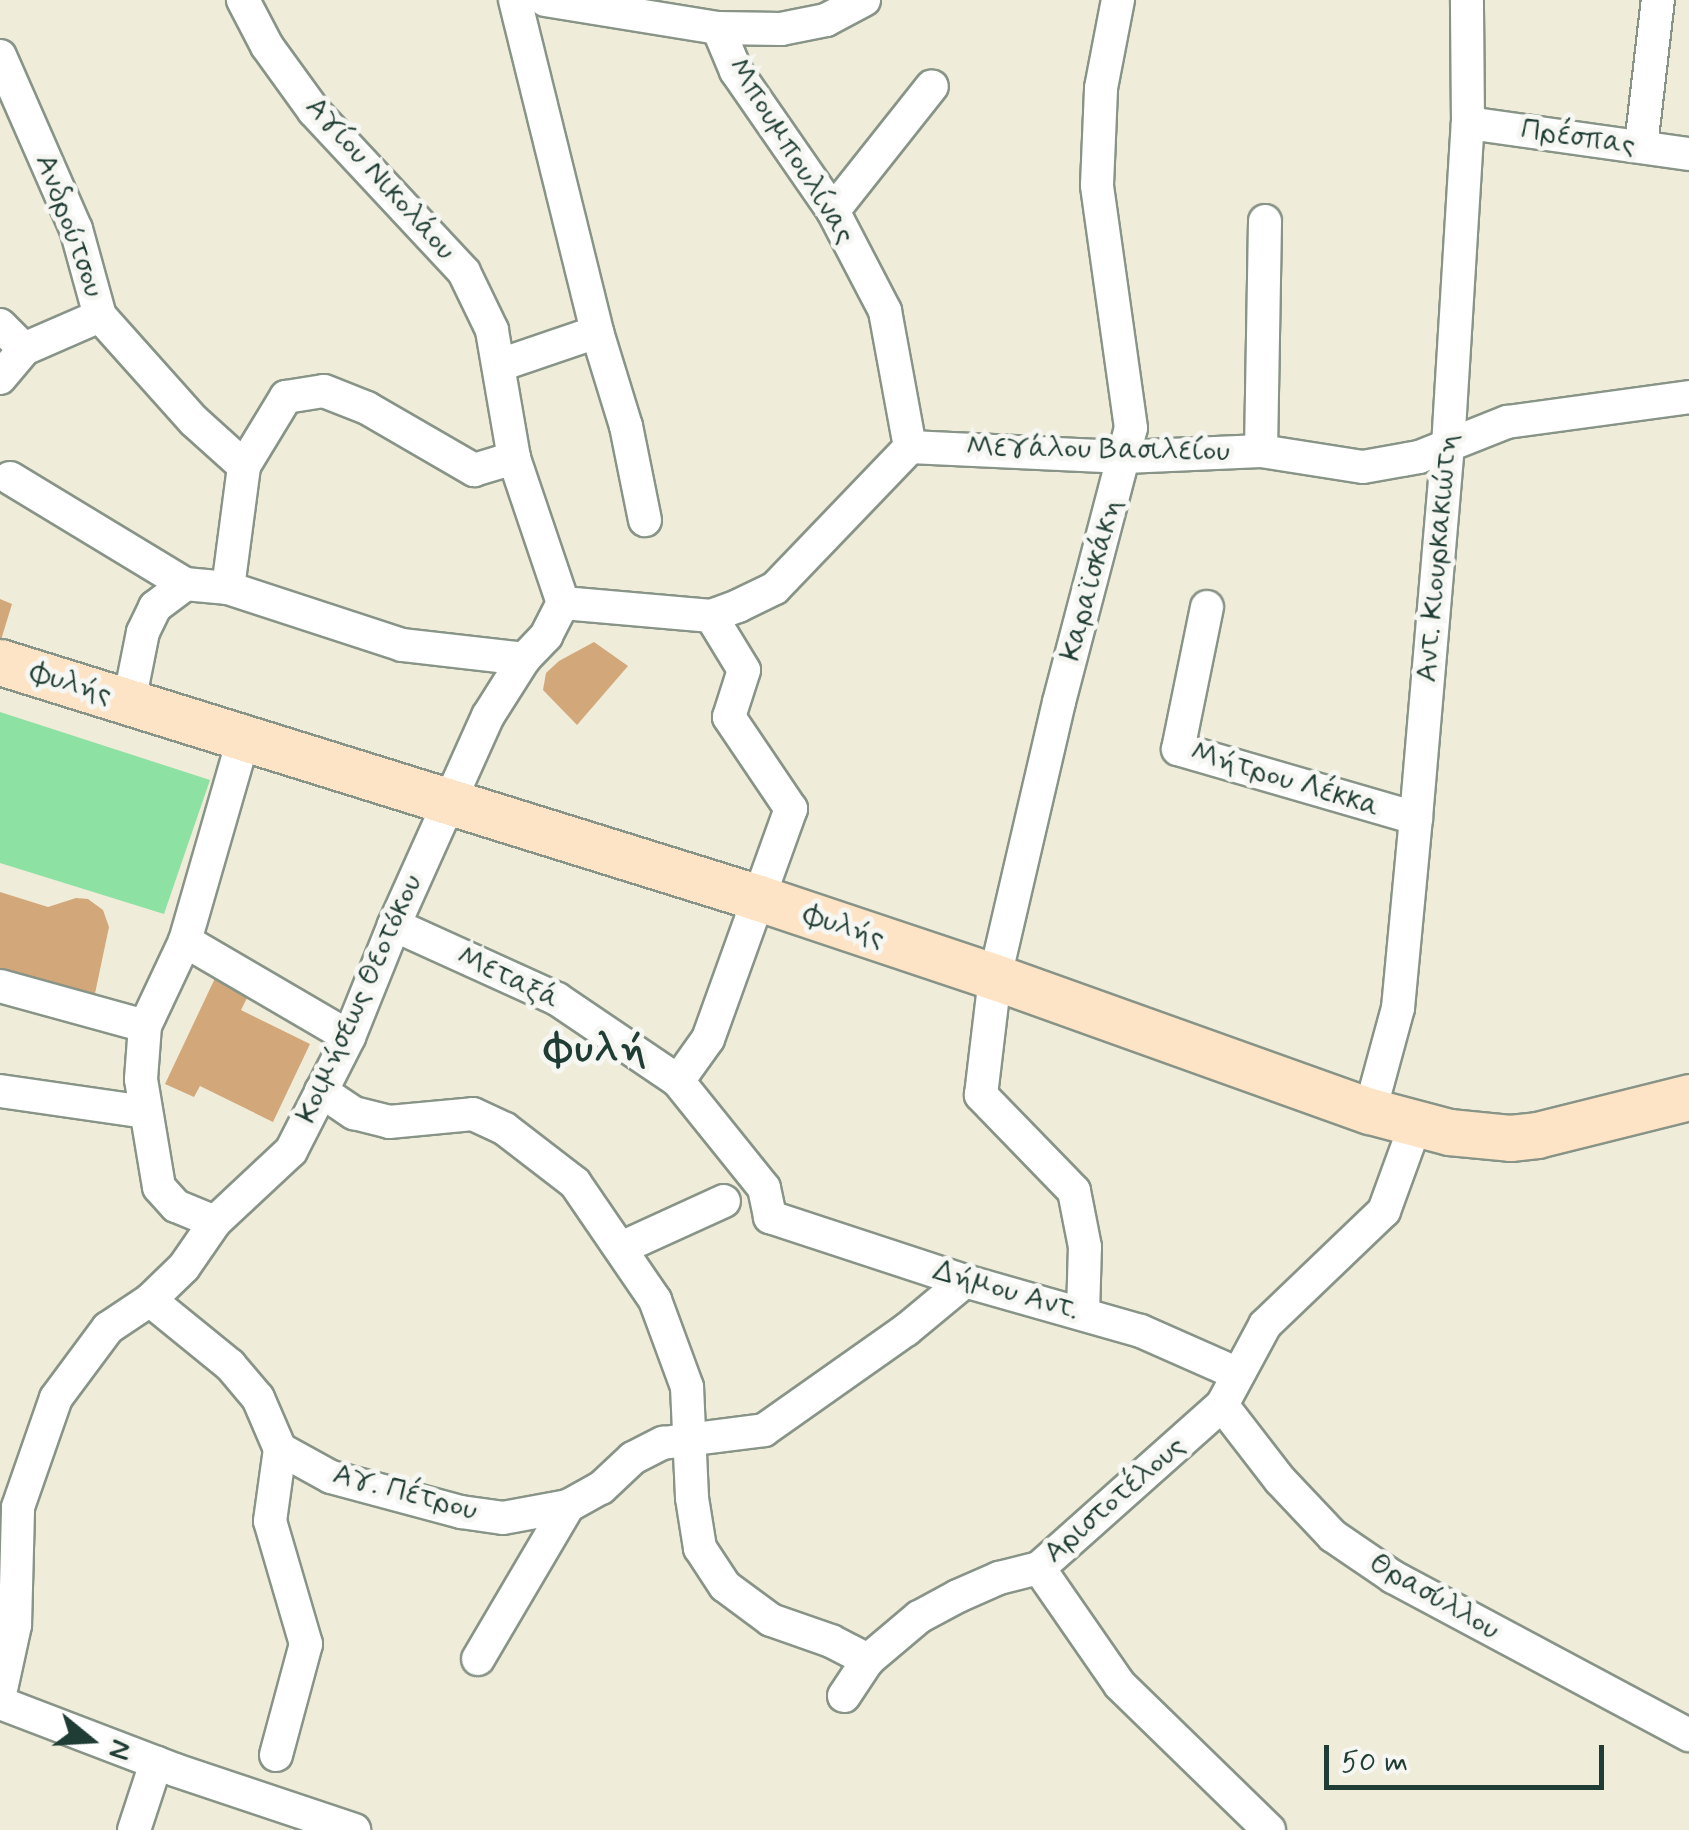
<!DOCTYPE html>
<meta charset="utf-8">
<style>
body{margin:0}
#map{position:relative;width:1689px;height:1830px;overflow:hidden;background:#f0ecda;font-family:Mynerve,sans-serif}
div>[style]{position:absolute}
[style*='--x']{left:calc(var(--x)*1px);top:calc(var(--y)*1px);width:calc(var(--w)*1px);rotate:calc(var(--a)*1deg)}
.green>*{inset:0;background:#8de1a2}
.building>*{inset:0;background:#d2a77a}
.roads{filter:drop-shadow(2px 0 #889487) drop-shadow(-2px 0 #889487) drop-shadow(0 2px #889487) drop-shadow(0 -2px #889487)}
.minor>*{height:32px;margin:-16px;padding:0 16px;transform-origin:16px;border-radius:16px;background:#fff}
.secondary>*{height:45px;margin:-22.5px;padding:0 22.5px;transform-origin:22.5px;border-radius:22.5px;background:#fee4c6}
span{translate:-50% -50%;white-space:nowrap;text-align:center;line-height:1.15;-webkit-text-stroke:10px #f6f6f2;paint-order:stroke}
.street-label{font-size:30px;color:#1f3d34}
.district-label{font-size:40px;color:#1f3d34;font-weight:700;letter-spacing:2.5px}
.north{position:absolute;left:40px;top:1690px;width:100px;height:100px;-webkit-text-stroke:8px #f6f6f2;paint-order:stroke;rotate:108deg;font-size:28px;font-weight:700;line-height:40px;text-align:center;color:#1f3d34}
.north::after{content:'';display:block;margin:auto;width:35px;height:45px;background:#1f3d34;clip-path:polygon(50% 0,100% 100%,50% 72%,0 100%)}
.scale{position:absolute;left:1324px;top:1745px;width:280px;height:45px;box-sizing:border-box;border:5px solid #1f3d34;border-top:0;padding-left:12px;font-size:30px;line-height:35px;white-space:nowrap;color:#1f3d34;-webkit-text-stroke:8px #f6f6f2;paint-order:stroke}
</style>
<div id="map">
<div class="green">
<i style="clip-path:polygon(0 712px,210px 780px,164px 914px,0 863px)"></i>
</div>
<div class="building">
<i style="clip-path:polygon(0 599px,12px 604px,1px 640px,0 640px)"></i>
<i style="clip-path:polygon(594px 642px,628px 666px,577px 725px,543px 690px,546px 673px,559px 661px)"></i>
<i style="clip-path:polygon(0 892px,48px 907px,76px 898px,88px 899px,103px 910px,109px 927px,93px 1003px,0 976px)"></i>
<i style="clip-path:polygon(217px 974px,250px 992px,241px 1010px,310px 1044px,273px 1122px,200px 1086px,194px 1097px,165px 1084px)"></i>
</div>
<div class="roads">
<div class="minor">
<i style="--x:515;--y:0;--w:342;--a:76.1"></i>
<i style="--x:597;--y:332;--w:98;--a:72.9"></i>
<i style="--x:626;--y:426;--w:96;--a:78.6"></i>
<i style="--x:545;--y:0;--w:175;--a:9.2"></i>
<i style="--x:718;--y:28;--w:63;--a:0.9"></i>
<i style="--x:781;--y:29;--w:46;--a:-11.3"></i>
<i style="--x:826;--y:20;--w:43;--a:-27.8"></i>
<i style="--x:718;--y:28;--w:47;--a:67.3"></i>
<i style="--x:736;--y:71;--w:170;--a:55.3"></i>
<i style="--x:833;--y:211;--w:113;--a:62.5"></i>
<i style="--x:885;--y:311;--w:138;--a:79.6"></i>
<i style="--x:0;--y:56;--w:189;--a:66.3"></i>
<i style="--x:76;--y:229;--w:90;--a:74.6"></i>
<i style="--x:100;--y:316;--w:141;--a:48.2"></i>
<i style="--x:194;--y:421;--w:67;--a:42"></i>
<i style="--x:1468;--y:123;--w:223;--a:8"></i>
<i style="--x:1641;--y:146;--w:147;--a:-83.4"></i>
<i style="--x:833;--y:211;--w:159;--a:-51.6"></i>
<i style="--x:0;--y:325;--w:34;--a:45"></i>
<i style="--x:500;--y:365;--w:102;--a:-18.8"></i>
<i style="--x:0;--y:378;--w:38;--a:-50"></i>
<i style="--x:24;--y:349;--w:83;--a:-23.5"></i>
<i style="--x:1261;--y:451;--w:230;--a:-89"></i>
<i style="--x:10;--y:478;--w:205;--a:31.2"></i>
<i style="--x:228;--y:588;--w:123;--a:-82.5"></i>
<i style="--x:244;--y:466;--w:81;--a:-58.7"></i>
<i style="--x:286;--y:397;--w:38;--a:-9"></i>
<i style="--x:324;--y:391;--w:46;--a:21.6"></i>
<i style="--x:367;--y:408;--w:124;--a:30.1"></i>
<i style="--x:474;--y:470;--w:42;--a:-16.7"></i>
<i style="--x:563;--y:603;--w:149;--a:5"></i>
<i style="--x:711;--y:616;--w:29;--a:-20"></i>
<i style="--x:738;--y:606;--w:41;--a:-25.9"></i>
<i style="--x:775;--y:588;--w:195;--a:-46.2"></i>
<i style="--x:910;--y:447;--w:215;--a:2.7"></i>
<i style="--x:1125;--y:457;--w:136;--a:-2.5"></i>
<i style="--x:1261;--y:451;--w:103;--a:8.9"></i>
<i style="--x:1363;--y:467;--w:57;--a:-10.1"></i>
<i style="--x:1419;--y:457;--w:95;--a:-21.7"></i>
<i style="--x:1507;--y:422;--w:184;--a:-7.8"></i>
<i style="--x:1207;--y:607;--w:145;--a:101.5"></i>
<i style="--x:1178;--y:749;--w:248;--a:16.2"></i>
<i style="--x:129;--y:702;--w:71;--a:-78.7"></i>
<i style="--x:143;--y:632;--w:28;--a:-64"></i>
<i style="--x:155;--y:607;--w:38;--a:-37"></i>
<i style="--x:185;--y:584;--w:43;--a:5.3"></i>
<i style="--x:228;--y:588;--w:183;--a:18.1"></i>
<i style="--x:402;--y:645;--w:123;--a:6.5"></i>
<i style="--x:394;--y:925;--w:179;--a:24.4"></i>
<i style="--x:557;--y:999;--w:146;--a:34.1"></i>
<i style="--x:678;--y:1081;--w:137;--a:51.2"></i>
<i style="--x:764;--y:1188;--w:30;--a:78"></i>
<i style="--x:770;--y:1217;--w:205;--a:18.2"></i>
<i style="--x:965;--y:1281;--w:183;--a:15.9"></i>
<i style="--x:1141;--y:1331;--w:106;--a:23.9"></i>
<i style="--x:185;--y:941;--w:190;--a:30.3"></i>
<i style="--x:0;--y:986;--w:150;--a:15.4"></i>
<i style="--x:678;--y:1081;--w:52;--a:-54.5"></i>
<i style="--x:708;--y:1039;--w:245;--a:-70.2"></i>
<i style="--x:791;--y:809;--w:111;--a:-124"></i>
<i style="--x:729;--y:717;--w:49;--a:-72.3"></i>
<i style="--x:744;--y:670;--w:63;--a:-121.4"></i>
<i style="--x:0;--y:1091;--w:147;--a:8.2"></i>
<i style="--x:321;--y:1091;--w:40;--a:34"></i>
<i style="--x:354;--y:1113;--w:36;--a:14"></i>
<i style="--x:389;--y:1122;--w:84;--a:-5.4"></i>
<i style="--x:473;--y:1114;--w:35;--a:25"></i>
<i style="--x:505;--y:1129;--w:88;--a:37.6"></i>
<i style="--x:575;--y:1183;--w:142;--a:55.6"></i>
<i style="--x:655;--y:1300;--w:93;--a:69.8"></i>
<i style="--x:687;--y:1387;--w:111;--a:87.4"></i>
<i style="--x:692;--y:1498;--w:51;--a:80.9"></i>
<i style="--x:700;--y:1548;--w:45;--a:56.7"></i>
<i style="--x:725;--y:1586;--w:57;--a:36.5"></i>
<i style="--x:771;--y:1620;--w:64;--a:19.3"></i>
<i style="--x:831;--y:1641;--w:42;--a:27.2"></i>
<i style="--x:868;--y:1660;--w:67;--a:-40.1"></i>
<i style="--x:919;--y:1617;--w:44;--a:-28.3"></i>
<i style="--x:958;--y:1596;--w:45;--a:-23.7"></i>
<i style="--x:999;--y:1578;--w:41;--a:-14"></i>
<i style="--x:1039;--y:1568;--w:245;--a:-41.7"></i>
<i style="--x:1222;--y:1405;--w:91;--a:-61.7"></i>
<i style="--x:1265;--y:1325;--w:165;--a:-43.8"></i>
<i style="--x:1384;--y:1211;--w:94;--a:-70"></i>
<i style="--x:1370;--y:1111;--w:107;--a:-74.8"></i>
<i style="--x:1398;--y:1008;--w:191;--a:-84.6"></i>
<i style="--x:1416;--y:818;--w:373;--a:-85.1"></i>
<i style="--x:1448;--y:446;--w:324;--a:-86.5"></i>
<i style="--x:1468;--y:123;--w:123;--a:-90.5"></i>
<i style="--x:215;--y:1222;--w:42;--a:-157.7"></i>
<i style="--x:176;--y:1206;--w:25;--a:-132"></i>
<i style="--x:159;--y:1187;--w:109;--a:-99.5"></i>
<i style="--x:141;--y:1079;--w:53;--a:-85.7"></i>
<i style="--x:145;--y:1026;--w:94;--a:-64.8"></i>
<i style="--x:185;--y:941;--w:209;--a:-73.9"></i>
<i style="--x:621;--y:1248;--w:113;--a:-24.5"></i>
<i style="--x:150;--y:1300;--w:103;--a:39.1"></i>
<i style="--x:230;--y:1365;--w:43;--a:49.7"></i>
<i style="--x:258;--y:1398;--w:56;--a:66.7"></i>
<i style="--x:280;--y:1449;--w:58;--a:28.8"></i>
<i style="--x:331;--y:1477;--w:135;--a:15.1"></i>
<i style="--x:461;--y:1512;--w:42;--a:8.1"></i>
<i style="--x:503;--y:1518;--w:66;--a:-10.5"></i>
<i style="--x:568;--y:1506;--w:38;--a:-29"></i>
<i style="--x:601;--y:1488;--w:44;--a:-43.2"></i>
<i style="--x:633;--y:1458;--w:34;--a:-27"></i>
<i style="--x:663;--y:1443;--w:102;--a:-7.3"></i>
<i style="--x:764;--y:1430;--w:174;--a:-35.2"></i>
<i style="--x:906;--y:1330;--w:77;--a:-39.7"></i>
<i style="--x:1083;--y:1313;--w:66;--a:-88.3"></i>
<i style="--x:1085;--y:1247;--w:57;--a:-101.1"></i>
<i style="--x:1074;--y:1191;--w:134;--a:-134.1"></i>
<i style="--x:981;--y:1095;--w:119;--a:-83.2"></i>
<i style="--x:995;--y:977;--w:282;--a:-76.9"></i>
<i style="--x:1059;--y:702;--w:283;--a:-75.3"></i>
<i style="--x:1131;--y:428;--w:245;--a:-98"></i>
<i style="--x:1097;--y:185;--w:97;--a:-87.6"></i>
<i style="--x:1101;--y:88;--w:90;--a:-79.1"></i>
<i style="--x:1222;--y:1405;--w:95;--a:52.3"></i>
<i style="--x:1280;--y:1480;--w:77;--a:46.6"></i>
<i style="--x:1333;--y:1536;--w:73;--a:34.3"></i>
<i style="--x:1393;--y:1577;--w:336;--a:28.1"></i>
<i style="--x:1039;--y:1568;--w:142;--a:55.3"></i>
<i style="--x:1120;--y:1685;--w:208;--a:44.2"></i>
<i style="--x:478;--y:1659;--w:178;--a:-59.5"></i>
<i style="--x:0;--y:1694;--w:71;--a:-77.7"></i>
<i style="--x:15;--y:1625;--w:118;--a:-88.5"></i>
<i style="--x:18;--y:1507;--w:115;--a:-70.8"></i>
<i style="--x:56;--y:1398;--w:87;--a:-53.4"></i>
<i style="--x:108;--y:1328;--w:50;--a:-33.7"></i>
<i style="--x:150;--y:1300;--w:47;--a:-44.1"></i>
<i style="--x:184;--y:1267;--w:55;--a:-55.4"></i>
<i style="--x:215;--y:1222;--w:104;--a:-43.1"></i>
<i style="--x:291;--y:1151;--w:128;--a:-63"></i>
<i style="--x:349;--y:1037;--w:121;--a:-68.1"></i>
<i style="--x:394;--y:925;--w:229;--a:-65.8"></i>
<i style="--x:488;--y:716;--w:67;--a:-57.7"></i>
<i style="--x:524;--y:659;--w:32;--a:-46"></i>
<i style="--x:546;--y:636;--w:37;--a:-63"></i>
<i style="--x:563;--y:603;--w:153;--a:-108.7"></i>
<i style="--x:514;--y:458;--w:130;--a:-99.8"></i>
<i style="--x:492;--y:330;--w:64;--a:-115.8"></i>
<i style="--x:464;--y:272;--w:220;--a:-133"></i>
<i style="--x:314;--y:111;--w:80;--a:-125.9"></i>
<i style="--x:267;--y:46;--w:52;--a:-117.6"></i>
<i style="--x:844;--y:1696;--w:43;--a:-56.3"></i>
<i style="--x:0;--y:1703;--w:187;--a:20.9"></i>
<i style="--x:175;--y:1770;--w:189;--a:18.5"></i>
<i style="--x:276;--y:1755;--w:115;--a:-74.9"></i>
<i style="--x:306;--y:1644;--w:128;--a:-106.3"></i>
<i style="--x:270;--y:1521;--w:73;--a:-82.1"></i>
<i style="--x:134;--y:1830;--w:71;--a:-71.8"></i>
</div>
<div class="secondary">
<i style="--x:0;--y:662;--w:792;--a:17.27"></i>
<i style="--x:756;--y:897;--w:252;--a:18.5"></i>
<i style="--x:995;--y:977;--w:398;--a:19.7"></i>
<i style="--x:1370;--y:1111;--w:82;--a:14.9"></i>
<i style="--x:1449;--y:1132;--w:61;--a:5.6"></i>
<i style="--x:1510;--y:1138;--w:27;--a:-6"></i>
<i style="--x:1537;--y:1135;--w:157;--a:-14"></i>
</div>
</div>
<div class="street-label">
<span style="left:1578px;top:138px;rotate:8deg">Πρέσπας</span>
<span style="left:791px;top:151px;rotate:58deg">Μπουμπουλίνας</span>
<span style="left:380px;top:179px;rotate:48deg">Αγίου Νικολάου</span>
<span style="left:69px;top:226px;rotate:70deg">Ανδρούτσου</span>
<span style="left:1098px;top:450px;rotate:1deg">Μεγάλου Βασιλείου</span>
<span style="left:1438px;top:558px;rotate:-85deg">Αντ. Κιουρκακιώτη</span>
<span style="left:1092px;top:580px;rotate:-75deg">Καραϊσκάκη</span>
<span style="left:71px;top:684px;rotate:17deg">Φυλής</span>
<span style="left:1285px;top:780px;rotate:17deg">Μήτρου Λέκκα</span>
<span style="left:844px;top:927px;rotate:18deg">Φυλής</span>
<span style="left:508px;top:978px;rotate:25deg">Μεταξά</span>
<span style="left:360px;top:999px;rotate:-66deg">Κοιμήσεως Θεοτόκου</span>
<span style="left:1006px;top:1291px;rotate:16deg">Δήμου Αντ.</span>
<span style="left:405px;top:1493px;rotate:15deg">Αγ. Πέτρου</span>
<span style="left:1115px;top:1500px;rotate:-41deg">Αριστοτέλους</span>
<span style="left:1434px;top:1597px;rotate:30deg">Θρασύλλου</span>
</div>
<div class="district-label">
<span style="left:597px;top:1050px">Φυλή</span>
</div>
<div class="north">N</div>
<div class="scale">50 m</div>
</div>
